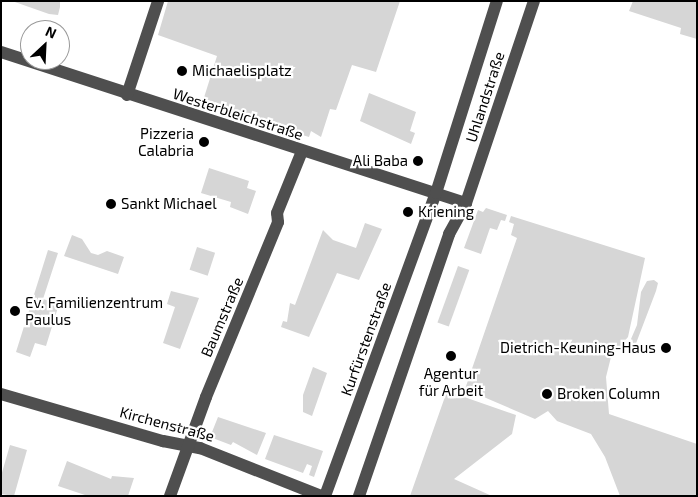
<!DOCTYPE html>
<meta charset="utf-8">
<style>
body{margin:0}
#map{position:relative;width:698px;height:497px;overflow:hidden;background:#fff;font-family:"Exo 2",sans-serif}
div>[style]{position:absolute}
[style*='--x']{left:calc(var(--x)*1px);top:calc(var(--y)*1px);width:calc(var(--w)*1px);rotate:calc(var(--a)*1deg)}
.green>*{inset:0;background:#d6d6d6;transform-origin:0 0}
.minor>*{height:12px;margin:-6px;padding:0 6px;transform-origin:6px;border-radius:6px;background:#4f4f4f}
.dots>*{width:14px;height:14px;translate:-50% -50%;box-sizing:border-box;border:2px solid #fff;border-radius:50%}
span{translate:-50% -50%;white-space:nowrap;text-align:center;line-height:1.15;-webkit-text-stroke:4.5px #fff;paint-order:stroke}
.poi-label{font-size:15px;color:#000}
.left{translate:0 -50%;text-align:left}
.right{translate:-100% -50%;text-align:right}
.street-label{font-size:15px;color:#000}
.frame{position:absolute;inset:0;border:2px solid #000;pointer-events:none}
.north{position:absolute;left:20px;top:20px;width:50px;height:50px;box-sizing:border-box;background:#fff;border:1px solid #999;border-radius:50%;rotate:25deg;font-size:14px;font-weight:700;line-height:20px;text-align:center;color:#000}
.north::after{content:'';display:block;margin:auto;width:18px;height:22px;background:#000;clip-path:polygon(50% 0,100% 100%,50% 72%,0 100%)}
</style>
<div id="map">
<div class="green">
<i style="clip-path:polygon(12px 1px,60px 1px,60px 7px,58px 15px,49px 14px)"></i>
<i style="clip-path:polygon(168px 1px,400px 1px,376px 72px,352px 65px,336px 110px,330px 109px,321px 137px,311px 131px,309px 137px,202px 104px,217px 56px,158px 35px)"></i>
<i style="clip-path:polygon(633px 1px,697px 1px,697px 39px,680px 34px,681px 28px,629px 11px)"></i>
<i style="clip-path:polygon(369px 93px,416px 112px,410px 131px,415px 133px,411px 144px,360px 121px)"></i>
<i style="clip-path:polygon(209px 168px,249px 181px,247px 188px,256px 191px,248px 214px,230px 207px,231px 202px,201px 193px)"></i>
<i style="clip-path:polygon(486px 208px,507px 215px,505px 221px,501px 220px,497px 230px,490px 228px,481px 254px,464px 248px,478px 210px,483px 212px)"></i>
<i style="clip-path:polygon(511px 216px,645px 258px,628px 337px,611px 357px,606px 377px,609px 414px,697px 444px,697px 496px,620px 496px,605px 457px,591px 434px,557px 421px,548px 411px,535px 419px,465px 389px,517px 238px,511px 235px,514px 224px,509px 222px)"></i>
<i style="clip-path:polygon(365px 223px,382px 229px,359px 280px,337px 273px,309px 337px,281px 327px,283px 321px,287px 322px,290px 303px,295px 305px,323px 230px,333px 240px,356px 248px)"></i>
<i style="clip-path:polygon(72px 235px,82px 239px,91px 253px,98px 255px,107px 251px,124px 257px,118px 274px,64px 256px)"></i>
<i style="left:197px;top:247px;width:19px;height:24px;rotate:18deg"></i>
<i style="clip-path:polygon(48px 250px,58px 253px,43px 299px,59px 304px,46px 346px,35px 343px,30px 357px,16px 352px)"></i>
<i style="left:458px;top:266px;width:12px;height:60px;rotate:20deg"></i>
<i style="clip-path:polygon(654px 280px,658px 283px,656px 291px,635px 346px,631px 339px,637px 325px,641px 292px,647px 281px)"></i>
<i style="clip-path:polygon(171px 291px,199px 298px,180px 349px,163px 343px,175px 307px,167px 304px)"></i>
<i style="clip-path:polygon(313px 367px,327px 373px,312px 416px,303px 412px,303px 395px)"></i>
<i style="clip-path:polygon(447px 391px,516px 415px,512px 434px,454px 479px,492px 496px,410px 496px)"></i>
<i style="clip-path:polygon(218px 417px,266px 433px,257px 455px,233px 442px,231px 445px,210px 437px)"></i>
<i style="clip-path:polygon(274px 435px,323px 451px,314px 477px,309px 475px,312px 466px,307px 464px,303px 473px,265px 459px)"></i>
<i style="clip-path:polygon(10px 445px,27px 450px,14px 496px,1px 494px,1px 476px)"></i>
<i style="clip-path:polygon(67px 461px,111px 479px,112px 476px,134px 478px,128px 496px,88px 496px,58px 486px)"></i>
</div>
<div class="minor">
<i style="--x:1;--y:52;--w:489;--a:18"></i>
<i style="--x:127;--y:95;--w:99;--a:-71.7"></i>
<i style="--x:1;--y:394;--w:169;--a:16.2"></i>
<i style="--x:163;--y:441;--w:38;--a:11"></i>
<i style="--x:200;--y:448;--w:130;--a:21.6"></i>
<i style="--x:170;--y:496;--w:105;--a:-70"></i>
<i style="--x:206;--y:397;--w:189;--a:-67.6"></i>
<i style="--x:278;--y:222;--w:9;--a:-96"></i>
<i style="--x:277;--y:213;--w:67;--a:-68"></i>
<i style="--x:325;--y:496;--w:323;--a:-69.9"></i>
<i style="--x:436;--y:193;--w:201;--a:-72.4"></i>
<i style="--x:359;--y:496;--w:277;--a:-71"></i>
<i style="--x:449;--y:234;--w:35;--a:-61"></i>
<i style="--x:466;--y:203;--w:213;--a:-71.4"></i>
</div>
<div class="dots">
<i style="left:182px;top:71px;background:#000"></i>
<i style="left:204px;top:142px;background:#000"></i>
<i style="left:418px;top:161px;background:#000"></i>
<i style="left:111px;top:204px;background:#000"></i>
<i style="left:408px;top:212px;background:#000"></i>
<i style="left:15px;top:311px;background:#000"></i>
<i style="left:666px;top:348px;background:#000"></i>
<i style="left:451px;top:356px;background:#000"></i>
<i style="left:547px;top:394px;background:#000"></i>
</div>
<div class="poi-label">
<span class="left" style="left:192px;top:71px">Michaelisplatz</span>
<span class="right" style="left:194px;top:142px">Pizzeria<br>Calabria</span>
<span class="right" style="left:408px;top:161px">Ali Baba</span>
<span class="left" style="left:121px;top:204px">Sankt Michael</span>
<span class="left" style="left:418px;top:212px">Kriening</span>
<span class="left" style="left:25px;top:311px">Ev. Familienzentrum<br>Paulus</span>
<span class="right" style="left:656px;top:348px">Dietrich-Keuning-Haus</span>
<span style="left:451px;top:382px">Agentur<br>für Arbeit</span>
<span class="left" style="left:557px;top:394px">Broken Column</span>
</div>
<div class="street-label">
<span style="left:485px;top:97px;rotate:-72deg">Uhlandstraße</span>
<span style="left:238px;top:114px;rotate:18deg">Westerbleichstraße</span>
<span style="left:222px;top:317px;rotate:-67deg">Baumstraße</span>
<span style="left:366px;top:339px;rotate:-70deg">Kurfürstenstraße</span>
<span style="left:167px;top:424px;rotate:15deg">Kirchenstraße</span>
</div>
<div class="frame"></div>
<div class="north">N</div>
</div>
